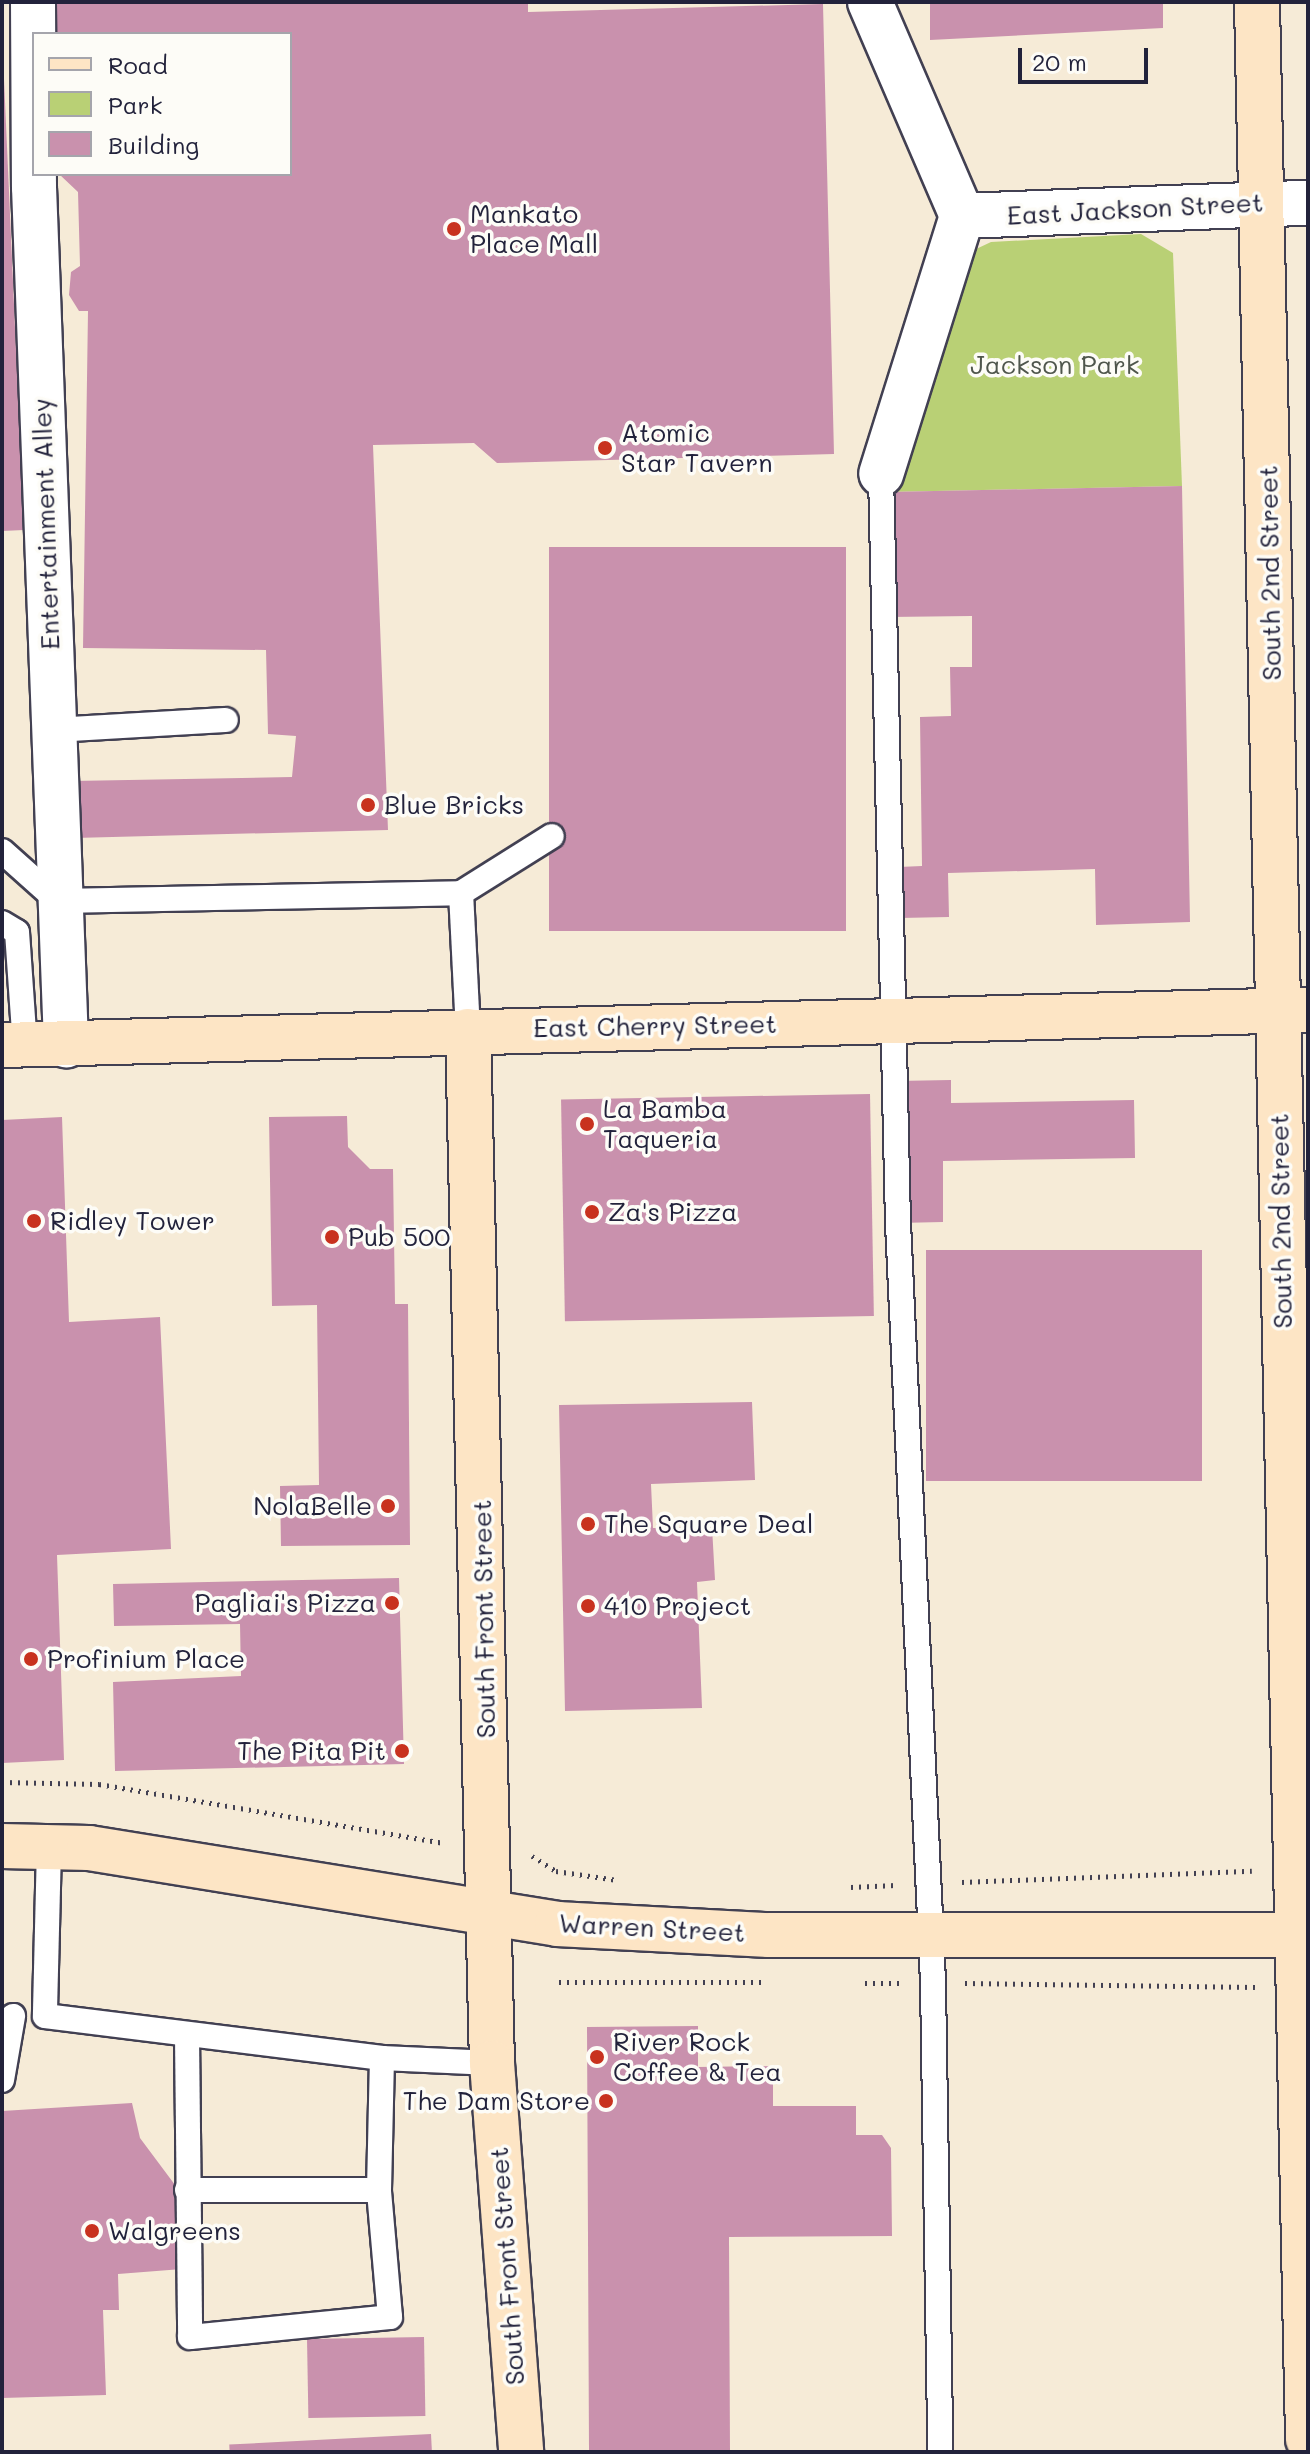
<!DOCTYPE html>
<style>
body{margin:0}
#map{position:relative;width:1310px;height:2454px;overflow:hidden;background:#f6ebd7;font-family:Mali,sans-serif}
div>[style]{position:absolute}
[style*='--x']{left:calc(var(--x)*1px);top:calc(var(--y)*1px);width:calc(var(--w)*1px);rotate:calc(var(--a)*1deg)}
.green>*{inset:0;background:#b9d075}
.building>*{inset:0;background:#c991ad;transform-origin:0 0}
.path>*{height:5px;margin-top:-2.5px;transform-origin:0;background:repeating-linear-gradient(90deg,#424052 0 2px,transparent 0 8px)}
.roads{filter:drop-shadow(2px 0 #424052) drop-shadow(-2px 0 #424052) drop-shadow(0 2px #424052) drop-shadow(0 -2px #424052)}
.lane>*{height:24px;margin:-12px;padding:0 12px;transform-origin:12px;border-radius:12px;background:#fff}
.street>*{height:44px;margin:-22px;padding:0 22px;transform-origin:22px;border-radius:22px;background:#fff}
.secondary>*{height:44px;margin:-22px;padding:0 22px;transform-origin:22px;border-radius:22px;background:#fde5c5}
.dots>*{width:22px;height:22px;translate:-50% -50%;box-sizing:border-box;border:4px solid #fdfcf7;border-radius:50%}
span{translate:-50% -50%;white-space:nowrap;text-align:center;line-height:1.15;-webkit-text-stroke:7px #fdfcf7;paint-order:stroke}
.street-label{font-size:26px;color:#22223b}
.poi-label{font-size:26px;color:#22223b}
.left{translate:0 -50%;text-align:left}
.right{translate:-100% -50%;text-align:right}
.park-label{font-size:26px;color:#4f564c}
.frame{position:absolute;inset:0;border:4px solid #22223b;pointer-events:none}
.legend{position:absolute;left:32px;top:32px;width:260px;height:144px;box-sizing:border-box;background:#fdfcf7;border:2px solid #a5a5ac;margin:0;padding:10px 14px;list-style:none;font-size:24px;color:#22223b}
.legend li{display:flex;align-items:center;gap:16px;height:40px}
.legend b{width:40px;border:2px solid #a5a5ac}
.scale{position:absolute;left:1018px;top:48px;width:130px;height:36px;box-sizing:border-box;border:4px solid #22223b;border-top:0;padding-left:10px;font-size:24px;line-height:28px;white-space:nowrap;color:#22223b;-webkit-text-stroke:6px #fdfcf7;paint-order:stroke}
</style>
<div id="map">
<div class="green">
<i style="clip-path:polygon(1141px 234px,1173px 253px,1182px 486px,887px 492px,974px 250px,991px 242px)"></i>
</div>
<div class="building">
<i style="clip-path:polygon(51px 2px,528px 2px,528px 12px,823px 4px,834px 454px,497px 463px,474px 443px,373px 445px,388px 830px,74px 838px,72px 781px,292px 777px,296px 736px,268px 734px,266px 650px,83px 648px,88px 311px,79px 311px,69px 295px,71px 272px,80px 266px,78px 192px,59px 174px,290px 174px,290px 34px,53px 34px)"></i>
<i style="clip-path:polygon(930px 2px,1163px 2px,1163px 28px,930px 40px)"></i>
<i style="clip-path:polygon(2px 34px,24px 530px,2px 531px)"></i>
<i style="clip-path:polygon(1182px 486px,1190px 922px,1096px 925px,1095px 869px,948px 873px,949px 917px,900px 918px,899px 867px,922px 866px,920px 717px,951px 716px,950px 667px,972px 667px,972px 616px,889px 617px,887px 492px)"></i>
<i style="left:846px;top:547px;width:384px;height:297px;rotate:90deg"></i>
<i style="clip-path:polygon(951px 1080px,951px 1103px,1134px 1100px,1135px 1158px,943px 1161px,943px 1222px,898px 1223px,896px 1081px)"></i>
<i style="left:870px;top:1094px;width:222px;height:309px;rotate:89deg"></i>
<i style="clip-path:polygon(347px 1116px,348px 1147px,370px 1169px,393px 1169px,395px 1304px,408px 1304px,410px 1545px,281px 1546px,280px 1486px,319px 1485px,317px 1305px,272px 1306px,269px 1117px)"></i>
<i style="clip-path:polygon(62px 1117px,69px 1322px,160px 1317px,171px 1549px,57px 1555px,64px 1760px,2px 1763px,2px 1120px)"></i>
<i style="left:1202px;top:1250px;width:231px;height:276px;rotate:90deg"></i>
<i style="clip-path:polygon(752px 1402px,755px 1480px,651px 1484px,653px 1528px,712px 1527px,715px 1580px,697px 1582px,702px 1708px,565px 1711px,559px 1405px)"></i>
<i style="clip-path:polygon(399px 1578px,404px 1764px,115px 1771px,113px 1682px,241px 1676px,240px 1624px,114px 1626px,113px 1584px)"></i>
<i style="clip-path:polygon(698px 2026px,698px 2067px,773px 2066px,773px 2106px,856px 2106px,856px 2135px,882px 2135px,891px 2148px,892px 2236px,729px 2237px,730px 2452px,589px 2452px,587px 2027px)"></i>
<i style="clip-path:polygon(132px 2103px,140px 2138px,181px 2193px,182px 2269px,118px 2274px,119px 2310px,103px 2310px,106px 2395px,2px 2398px,2px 2111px)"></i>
<i style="left:424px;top:2337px;width:79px;height:117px;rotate:89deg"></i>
<i style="left:431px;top:2434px;width:18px;height:202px;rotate:87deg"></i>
</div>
<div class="path">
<i style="--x:2;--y:1782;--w:97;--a:1.2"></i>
<i style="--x:99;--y:1784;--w:350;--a:9.7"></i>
<i style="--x:532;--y:1856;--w:28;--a:32"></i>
<i style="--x:556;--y:1871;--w:62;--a:8.4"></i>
<i style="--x:962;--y:1882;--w:290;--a:-2.2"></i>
<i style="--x:851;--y:1887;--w:45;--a:-2.5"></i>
<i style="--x:559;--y:1982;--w:204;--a:0"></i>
<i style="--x:865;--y:1983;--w:34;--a:0"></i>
<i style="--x:965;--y:1983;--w:290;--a:0.8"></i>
</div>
<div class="roads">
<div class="lane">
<i style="--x:881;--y:474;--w:749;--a:88.7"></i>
<i style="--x:898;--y:1223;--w:761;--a:87.36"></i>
<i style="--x:933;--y:1983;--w:469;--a:89.1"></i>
<i style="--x:53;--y:730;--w:173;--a:-3.3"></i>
<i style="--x:2;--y:851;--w:75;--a:41.8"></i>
<i style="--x:58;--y:901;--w:403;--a:-1.1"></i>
<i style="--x:2;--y:923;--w:17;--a:31"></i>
<i style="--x:17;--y:932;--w:113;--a:86"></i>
<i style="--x:468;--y:1031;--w:138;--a:-92.9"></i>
<i style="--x:461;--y:893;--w:107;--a:-32.1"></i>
<i style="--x:49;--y:1847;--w:169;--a:91.4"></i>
<i style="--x:45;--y:2016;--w:340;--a:7.1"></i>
<i style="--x:382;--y:2058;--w:110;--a:2.6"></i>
<i style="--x:187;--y:2035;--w:302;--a:89.4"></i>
<i style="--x:190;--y:2337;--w:201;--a:-5.7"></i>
<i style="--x:390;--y:2317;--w:127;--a:-95"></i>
<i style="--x:379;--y:2190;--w:132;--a:-88.7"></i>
<i style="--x:2;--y:2080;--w:65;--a:-80.2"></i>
<i style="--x:187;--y:2190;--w:192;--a:0"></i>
</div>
<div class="street">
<i style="--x:33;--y:2;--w:185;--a:89.7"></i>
<i style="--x:34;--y:187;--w:859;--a:87.86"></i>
<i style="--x:870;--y:2;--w:233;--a:66.7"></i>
<i style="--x:962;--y:216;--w:270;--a:107.4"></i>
<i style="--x:962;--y:216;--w:346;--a:-2.2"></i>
</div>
<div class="secondary">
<i style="--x:1257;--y:2;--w:2438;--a:88.8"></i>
<i style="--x:468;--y:1031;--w:1032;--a:88.67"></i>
<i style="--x:492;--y:2063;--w:390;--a:85.7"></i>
<i style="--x:2;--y:1045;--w:1305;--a:-1.54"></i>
<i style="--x:2;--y:1846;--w:87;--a:1.3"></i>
<i style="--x:89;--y:1848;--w:474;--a:9.2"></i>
<i style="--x:557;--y:1924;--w:212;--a:3"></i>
<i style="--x:769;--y:1935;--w:539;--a:0"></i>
</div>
</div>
<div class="dots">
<i style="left:454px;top:229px;background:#c8321e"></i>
<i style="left:605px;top:448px;background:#c8321e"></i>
<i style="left:368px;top:805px;background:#c8321e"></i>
<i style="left:587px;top:1124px;background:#c8321e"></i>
<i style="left:592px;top:1212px;background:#c8321e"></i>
<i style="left:34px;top:1221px;background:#c8321e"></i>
<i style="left:332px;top:1237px;background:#c8321e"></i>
<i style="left:388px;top:1506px;background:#c8321e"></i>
<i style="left:588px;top:1524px;background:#c8321e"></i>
<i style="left:392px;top:1603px;background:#c8321e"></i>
<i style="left:588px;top:1606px;background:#c8321e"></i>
<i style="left:31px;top:1659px;background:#c8321e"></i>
<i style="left:402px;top:1751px;background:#c8321e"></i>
<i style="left:597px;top:2057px;background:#c8321e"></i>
<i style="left:606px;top:2101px;background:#c8321e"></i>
<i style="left:92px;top:2231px;background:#c8321e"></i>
</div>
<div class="street-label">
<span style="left:1135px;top:209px;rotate:-3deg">East Jackson Street</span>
<span style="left:46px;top:524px;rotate:-92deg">Entertainment Alley</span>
<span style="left:1270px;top:573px;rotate:-91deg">South 2nd Street</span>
<span style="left:655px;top:1026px;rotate:-1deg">East Cherry Street</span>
<span style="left:1281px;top:1221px;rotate:-91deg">South 2nd Street</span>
<span style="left:484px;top:1619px;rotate:-91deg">South Front Street</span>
<span style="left:652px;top:1928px;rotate:3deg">Warren Street</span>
<span style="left:507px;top:2266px;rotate:-94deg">South Front Street</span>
</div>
<div class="poi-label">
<span class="left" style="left:470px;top:229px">Mankato<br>Place Mall</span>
<span class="left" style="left:621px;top:448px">Atomic<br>Star Tavern</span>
<span class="left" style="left:384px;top:805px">Blue Bricks</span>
<span class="left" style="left:603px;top:1124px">La Bamba<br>Taqueria</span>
<span class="left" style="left:608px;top:1212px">Za's Pizza</span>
<span class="left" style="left:50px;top:1221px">Ridley Tower</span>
<span class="left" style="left:348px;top:1237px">Pub 500</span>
<span class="right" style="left:372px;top:1506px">NolaBelle</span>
<span class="left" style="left:604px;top:1524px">The Square Deal</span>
<span class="right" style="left:376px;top:1603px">Pagliai's Pizza</span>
<span class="left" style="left:604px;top:1606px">410 Project</span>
<span class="left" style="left:47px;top:1659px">Profinium Place</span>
<span class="right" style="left:386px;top:1751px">The Pita Pit</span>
<span class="left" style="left:613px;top:2057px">River Rock<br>Coffee &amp; Tea</span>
<span class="right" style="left:590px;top:2101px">The Dam Store</span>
<span class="left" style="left:108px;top:2231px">Walgreens</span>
</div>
<div class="park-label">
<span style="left:1055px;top:365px">Jackson Park</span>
</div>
<div class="frame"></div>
<ul class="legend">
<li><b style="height:10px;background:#fde5c5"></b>Road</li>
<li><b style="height:22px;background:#b9d075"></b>Park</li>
<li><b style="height:22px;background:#c991ad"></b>Building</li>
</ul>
<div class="scale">20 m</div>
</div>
